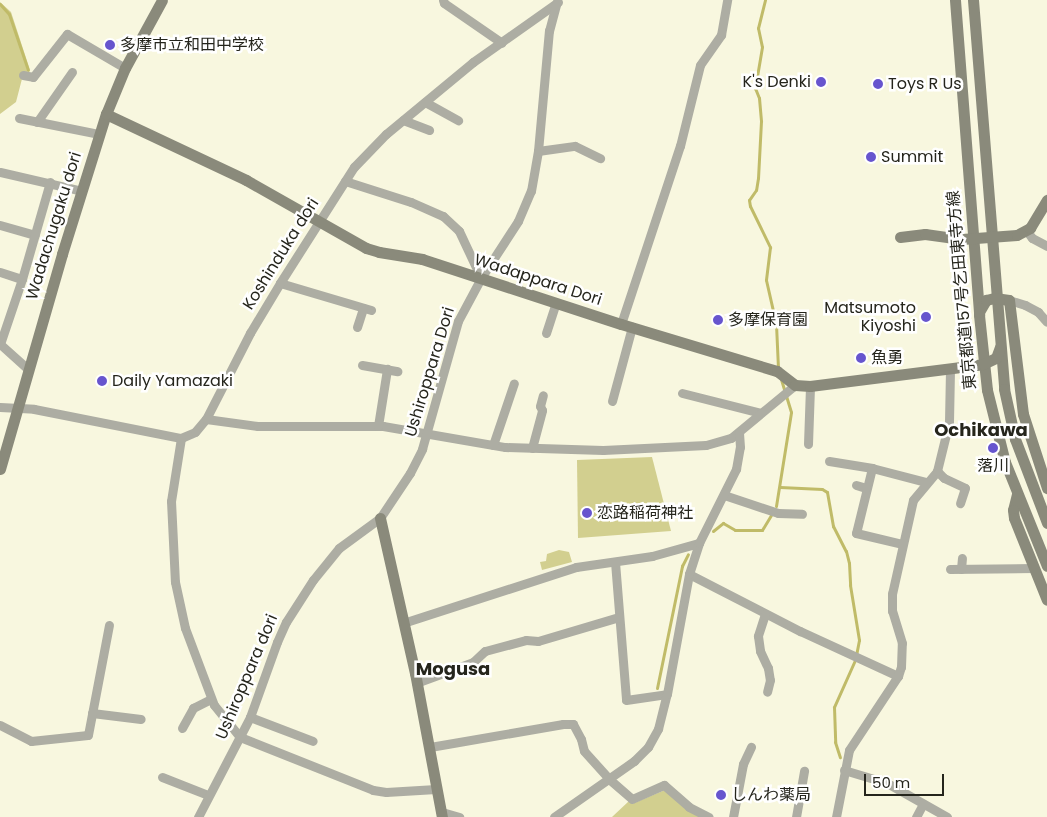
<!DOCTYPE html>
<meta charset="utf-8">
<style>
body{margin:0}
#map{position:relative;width:1047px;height:817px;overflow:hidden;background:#f8f7df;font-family:Poppins,"Noto Sans JP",sans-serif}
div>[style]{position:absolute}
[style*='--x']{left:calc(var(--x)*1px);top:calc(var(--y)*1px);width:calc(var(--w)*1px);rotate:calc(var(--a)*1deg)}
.green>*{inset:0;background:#d2cf8f}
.stream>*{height:3px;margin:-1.5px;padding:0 1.5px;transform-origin:1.5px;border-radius:1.5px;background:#c0bb68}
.street>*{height:9px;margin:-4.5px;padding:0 4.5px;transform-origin:4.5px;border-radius:4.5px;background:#adada3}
.secondary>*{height:11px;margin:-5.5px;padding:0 5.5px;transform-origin:5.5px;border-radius:5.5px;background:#8a8a7b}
.dots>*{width:14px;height:14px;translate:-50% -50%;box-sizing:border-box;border:2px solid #fff;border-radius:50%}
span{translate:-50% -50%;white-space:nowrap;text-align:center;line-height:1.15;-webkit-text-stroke:5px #fff;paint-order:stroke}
.poi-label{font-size:16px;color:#25251c}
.left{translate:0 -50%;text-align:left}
.right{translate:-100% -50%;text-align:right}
.street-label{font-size:16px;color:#25251c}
.neighbourhood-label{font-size:18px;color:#25251c;font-weight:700}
.scale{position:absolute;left:864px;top:774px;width:80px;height:22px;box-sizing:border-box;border:2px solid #25251c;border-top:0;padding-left:6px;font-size:15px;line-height:18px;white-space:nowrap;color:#25251c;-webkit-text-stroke:4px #fff;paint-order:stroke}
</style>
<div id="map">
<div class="green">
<i style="clip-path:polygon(0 2px,11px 12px,30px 70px,23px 75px,16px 102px,0 114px)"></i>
<i style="clip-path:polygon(652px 457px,671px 531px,578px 538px,577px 460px)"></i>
<i style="clip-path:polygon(559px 550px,569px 552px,572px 562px,542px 570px,540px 562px,546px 561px,547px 554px)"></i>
<i style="clip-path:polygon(665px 790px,701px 817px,612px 817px,629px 801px,632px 804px)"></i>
</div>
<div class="stream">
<i style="--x:765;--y:0;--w:29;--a:104"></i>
<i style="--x:758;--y:28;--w:19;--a:78"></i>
<i style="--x:762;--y:47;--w:42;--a:99.7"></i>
<i style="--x:755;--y:88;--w:11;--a:68"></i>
<i style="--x:759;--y:98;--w:23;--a:85"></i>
<i style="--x:761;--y:121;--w:57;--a:93"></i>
<i style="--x:758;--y:178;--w:12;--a:99"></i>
<i style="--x:756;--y:190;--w:12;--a:125"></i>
<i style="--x:749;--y:200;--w:6;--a:81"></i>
<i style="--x:750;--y:206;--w:46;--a:64"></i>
<i style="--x:770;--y:247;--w:33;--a:97"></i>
<i style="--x:766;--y:280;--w:45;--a:77.2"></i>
<i style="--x:776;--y:324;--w:44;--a:87.4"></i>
<i style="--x:0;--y:4;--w:13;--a:48"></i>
<i style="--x:9;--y:14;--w:59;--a:71.3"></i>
<i style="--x:780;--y:487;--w:42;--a:2.7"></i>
<i style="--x:822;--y:489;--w:6;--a:31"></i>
<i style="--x:827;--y:492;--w:35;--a:80"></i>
<i style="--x:833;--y:526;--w:28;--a:63"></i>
<i style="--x:846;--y:551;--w:12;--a:76"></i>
<i style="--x:849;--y:563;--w:22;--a:87"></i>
<i style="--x:850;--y:585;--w:56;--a:80.7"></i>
<i style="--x:859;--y:640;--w:20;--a:101"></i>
<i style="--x:855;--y:660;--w:51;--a:114.1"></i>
<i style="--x:834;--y:707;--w:35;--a:88"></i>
<i style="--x:835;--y:742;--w:16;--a:72"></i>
<i style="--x:776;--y:506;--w:95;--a:-80.9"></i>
<i style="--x:791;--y:412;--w:34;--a:-107"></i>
<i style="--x:713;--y:531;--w:13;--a:-39"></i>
<i style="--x:723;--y:523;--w:14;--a:30"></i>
<i style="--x:735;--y:530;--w:27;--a:0"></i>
<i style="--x:762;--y:530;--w:17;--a:-59"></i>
<i style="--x:657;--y:688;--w:125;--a:-78.4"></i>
<i style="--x:682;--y:566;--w:13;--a:-63"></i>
</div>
<div class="street">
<i style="--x:443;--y:0;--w:3;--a:72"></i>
<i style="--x:444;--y:3;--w:70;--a:34.6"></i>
<i style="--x:23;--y:75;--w:10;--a:11"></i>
<i style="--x:33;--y:77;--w:55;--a:-51.7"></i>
<i style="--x:67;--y:34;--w:67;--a:30.4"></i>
<i style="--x:425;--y:102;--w:38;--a:29"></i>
<i style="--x:19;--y:118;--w:82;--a:11.3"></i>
<i style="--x:403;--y:120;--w:28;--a:21"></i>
<i style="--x:37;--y:122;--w:61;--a:-55"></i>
<i style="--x:538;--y:151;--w:37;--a:-8"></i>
<i style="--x:575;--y:146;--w:28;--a:26"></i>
<i style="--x:0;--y:172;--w:84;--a:13"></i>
<i style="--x:345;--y:181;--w:69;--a:17.7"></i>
<i style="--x:411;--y:202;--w:35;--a:24"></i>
<i style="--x:443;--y:216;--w:22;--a:43"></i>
<i style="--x:459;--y:231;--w:52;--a:64.9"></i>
<i style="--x:0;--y:225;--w:36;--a:16"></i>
<i style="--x:1026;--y:230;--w:10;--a:53"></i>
<i style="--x:1032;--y:238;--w:17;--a:28"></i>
<i style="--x:0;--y:272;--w:23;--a:18"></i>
<i style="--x:280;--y:283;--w:95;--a:16.5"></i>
<i style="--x:1009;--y:300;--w:17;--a:17"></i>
<i style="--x:1025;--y:305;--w:15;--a:28"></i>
<i style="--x:1038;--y:312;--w:13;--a:48"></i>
<i style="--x:621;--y:324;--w:188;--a:-71.7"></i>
<i style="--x:680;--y:146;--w:83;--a:-76.1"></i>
<i style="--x:700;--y:65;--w:37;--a:-55"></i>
<i style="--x:721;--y:35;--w:36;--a:-80"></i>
<i style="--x:357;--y:327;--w:20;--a:-72"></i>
<i style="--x:546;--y:333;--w:32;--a:-72"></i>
<i style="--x:0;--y:344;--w:69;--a:-71.3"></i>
<i style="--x:22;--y:279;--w:101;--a:-73.9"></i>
<i style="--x:0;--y:344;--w:38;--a:42"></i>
<i style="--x:362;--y:365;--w:36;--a:10"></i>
<i style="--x:682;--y:393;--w:81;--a:14.2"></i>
<i style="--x:612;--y:401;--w:77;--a:-74.9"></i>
<i style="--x:0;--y:407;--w:34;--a:3"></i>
<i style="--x:34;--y:409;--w:150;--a:11.2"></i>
<i style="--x:181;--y:438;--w:15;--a:-23"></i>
<i style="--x:195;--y:432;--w:17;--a:-50"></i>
<i style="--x:206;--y:419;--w:97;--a:-62.9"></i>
<i style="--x:250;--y:333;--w:58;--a:-59"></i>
<i style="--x:280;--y:283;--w:138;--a:-57.5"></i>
<i style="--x:354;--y:167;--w:46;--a:-45.9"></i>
<i style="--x:386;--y:134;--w:113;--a:-39.6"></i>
<i style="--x:473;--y:62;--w:104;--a:-35.2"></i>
<i style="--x:206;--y:419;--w:52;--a:7.7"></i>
<i style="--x:258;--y:426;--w:125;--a:0"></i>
<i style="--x:383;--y:426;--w:124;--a:9.8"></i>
<i style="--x:505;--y:447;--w:98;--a:1.8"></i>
<i style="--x:603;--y:450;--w:103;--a:-2.8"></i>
<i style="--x:706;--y:445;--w:26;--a:-16"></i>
<i style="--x:731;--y:438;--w:83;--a:-39.6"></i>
<i style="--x:378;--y:426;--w:58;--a:-81"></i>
<i style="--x:181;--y:438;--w:64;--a:99"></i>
<i style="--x:171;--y:501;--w:81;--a:87.2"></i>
<i style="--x:175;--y:582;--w:47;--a:77.7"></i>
<i style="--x:185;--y:628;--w:82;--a:69.4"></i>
<i style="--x:214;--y:705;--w:41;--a:50.9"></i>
<i style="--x:240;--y:737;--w:143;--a:21.7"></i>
<i style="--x:373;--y:790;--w:13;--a:9"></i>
<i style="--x:386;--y:792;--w:50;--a:-3.4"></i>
<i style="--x:808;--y:444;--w:58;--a:-88"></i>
<i style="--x:493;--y:445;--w:65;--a:-71.3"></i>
<i style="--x:532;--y:448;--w:39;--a:-75"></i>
<i style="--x:542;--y:410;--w:4;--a:-117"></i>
<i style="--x:540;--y:406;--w:11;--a:-75"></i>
<i style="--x:829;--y:461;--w:44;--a:9.2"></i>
<i style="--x:872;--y:468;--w:56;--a:14.5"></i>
<i style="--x:872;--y:468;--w:67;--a:103.8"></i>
<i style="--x:856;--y:533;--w:47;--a:13.4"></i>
<i style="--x:937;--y:471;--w:10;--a:45"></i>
<i style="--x:944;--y:478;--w:23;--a:25"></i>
<i style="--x:965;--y:488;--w:16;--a:108"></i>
<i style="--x:856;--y:485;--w:10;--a:17"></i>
<i style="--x:724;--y:495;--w:57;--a:18.4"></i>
<i style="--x:778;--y:513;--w:24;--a:2"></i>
<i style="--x:615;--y:562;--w:138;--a:85.4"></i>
<i style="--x:626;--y:700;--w:41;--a:-8.3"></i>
<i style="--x:950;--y:569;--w:84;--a:-0.7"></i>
<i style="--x:961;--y:569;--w:11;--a:-85"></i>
<i style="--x:689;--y:574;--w:125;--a:27.2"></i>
<i style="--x:800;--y:631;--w:108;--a:24.7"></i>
<i style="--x:765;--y:614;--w:23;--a:108"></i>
<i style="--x:758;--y:636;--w:15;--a:82"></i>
<i style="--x:760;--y:651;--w:19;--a:65"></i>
<i style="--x:768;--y:668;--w:12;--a:81"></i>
<i style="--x:770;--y:680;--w:12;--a:104"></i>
<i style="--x:403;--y:623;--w:182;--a:-17.9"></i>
<i style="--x:576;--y:567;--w:77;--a:-8.2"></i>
<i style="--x:652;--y:556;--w:49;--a:-15.5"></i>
<i style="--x:416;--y:683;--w:61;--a:-20.2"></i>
<i style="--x:473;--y:662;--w:16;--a:-43"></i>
<i style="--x:485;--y:651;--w:42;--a:-15"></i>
<i style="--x:526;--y:640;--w:12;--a:5"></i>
<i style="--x:538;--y:641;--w:84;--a:-16.5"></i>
<i style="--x:92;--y:713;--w:49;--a:7"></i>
<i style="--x:250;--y:717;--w:67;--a:20.9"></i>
<i style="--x:0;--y:725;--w:35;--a:27"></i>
<i style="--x:31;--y:741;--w:57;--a:-6"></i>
<i style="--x:88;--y:735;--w:112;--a:-79.2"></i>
<i style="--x:182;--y:728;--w:23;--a:-61"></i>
<i style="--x:193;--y:708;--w:20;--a:-27"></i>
<i style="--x:430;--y:747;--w:135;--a:-9.8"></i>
<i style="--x:563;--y:724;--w:10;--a:0"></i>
<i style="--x:573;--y:724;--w:17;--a:62"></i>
<i style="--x:581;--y:739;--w:12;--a:76"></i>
<i style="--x:584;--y:751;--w:38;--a:48"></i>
<i style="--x:609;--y:779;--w:30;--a:41"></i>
<i style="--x:632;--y:799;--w:35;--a:-24"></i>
<i style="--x:664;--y:785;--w:33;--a:41"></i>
<i style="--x:689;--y:807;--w:22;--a:27"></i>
<i style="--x:844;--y:770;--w:45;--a:16.8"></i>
<i style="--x:887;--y:783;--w:69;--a:29.5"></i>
<i style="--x:162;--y:777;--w:49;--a:21.4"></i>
<i style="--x:442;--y:812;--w:18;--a:16"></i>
<i style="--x:198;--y:817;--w:113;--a:-62.5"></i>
<i style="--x:250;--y:717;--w:80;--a:-70.2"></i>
<i style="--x:277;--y:642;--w:22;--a:-66"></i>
<i style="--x:286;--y:622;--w:50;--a:-57.3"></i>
<i style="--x:313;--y:580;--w:41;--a:-50.9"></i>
<i style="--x:339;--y:548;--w:51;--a:-36.2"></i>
<i style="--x:380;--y:518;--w:54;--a:-56.3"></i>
<i style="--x:410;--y:473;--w:27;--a:-63"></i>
<i style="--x:422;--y:449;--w:133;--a:-74.3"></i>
<i style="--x:458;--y:321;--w:49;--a:-61.9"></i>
<i style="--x:481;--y:278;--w:68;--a:-57"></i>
<i style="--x:518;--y:221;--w:33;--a:-67"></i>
<i style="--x:531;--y:191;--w:41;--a:-80.1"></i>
<i style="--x:538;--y:151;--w:121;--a:-84.8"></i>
<i style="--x:549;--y:31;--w:30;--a:-75"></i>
<i style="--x:554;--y:817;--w:98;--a:-35"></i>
<i style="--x:634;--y:761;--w:20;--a:-45"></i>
<i style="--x:648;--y:747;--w:21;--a:-61"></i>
<i style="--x:658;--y:729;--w:36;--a:-76"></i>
<i style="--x:667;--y:694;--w:122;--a:-79.6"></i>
<i style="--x:689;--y:574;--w:33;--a:-72"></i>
<i style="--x:699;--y:543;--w:83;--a:-63.4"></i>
<i style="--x:736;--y:469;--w:22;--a:-80"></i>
<i style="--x:740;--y:447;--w:15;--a:-94"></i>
<i style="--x:733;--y:817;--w:54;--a:-79.3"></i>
<i style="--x:743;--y:764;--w:19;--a:-65"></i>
<i style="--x:796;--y:817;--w:47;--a:-80.1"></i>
<i style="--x:836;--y:817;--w:68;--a:-79"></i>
<i style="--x:849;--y:750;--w:89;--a:-56.5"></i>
<i style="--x:898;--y:676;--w:9;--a:-72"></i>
<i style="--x:901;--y:667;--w:24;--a:-88"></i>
<i style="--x:902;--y:643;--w:34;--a:-107"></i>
<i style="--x:892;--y:611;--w:17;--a:-90"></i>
<i style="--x:892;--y:594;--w:96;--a:-77.4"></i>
<i style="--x:913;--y:500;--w:38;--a:-50"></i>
<i style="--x:937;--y:471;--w:50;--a:-76.2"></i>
<i style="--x:949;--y:422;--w:54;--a:-88.9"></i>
<i style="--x:916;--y:817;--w:15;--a:-62"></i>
</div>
<div class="secondary">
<i style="--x:955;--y:0;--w:316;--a:85.6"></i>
<i style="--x:979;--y:315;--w:75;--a:83.9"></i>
<i style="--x:987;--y:390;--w:74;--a:76"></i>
<i style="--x:1005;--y:462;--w:112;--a:68"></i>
<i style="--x:973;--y:0;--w:390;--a:85.4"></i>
<i style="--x:1004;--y:389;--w:51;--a:77.6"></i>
<i style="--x:1015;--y:439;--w:90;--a:69.1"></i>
<i style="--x:106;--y:114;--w:155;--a:25.2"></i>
<i style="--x:246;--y:180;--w:138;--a:29.5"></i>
<i style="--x:366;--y:248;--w:14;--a:17"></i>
<i style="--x:379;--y:252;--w:44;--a:9.2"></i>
<i style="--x:422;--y:259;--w:209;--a:18.1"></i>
<i style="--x:621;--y:324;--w:163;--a:16.8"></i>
<i style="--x:777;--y:371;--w:23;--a:38"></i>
<i style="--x:795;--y:385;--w:15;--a:4"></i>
<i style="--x:810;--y:386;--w:174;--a:-7.2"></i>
<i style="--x:983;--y:364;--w:14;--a:-25"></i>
<i style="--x:996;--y:358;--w:12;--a:-70"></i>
<i style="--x:900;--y:237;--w:25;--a:-7"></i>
<i style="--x:925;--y:234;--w:37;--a:8"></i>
<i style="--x:962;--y:239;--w:55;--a:-4.2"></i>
<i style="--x:1017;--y:235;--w:15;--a:-28"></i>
<i style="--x:1030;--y:228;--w:33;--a:-59"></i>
<i style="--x:979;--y:312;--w:14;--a:-60"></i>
<i style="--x:986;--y:300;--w:9;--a:-13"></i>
<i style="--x:995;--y:298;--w:14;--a:8"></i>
<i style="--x:1009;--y:300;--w:115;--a:83"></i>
<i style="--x:1023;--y:414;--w:78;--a:72"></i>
<i style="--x:0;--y:469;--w:224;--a:-73.9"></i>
<i style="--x:62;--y:254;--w:147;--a:-72.6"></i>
<i style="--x:106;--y:114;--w:50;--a:-67.6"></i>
<i style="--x:125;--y:68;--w:77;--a:-61.4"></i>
<i style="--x:1017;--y:494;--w:16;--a:104"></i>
<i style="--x:1013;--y:510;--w:8;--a:83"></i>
<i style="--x:1014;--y:518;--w:88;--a:68.1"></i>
<i style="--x:380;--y:518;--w:159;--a:77.3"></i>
<i style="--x:415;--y:673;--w:147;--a:79.4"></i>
</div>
<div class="dots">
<i style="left:110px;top:45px;background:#6755ce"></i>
<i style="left:821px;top:82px;background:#6755ce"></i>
<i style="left:878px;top:84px;background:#6755ce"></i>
<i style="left:871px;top:157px;background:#6755ce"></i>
<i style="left:926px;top:317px;background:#6755ce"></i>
<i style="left:718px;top:320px;background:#6755ce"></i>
<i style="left:861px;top:358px;background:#6755ce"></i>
<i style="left:102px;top:381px;background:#6755ce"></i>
<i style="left:993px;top:448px;background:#6755ce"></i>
<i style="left:587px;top:513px;background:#6755ce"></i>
<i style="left:721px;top:795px;background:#6755ce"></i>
</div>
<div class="poi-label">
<span class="left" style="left:120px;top:45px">多摩市立和田中学校</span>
<span class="right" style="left:811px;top:82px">K's Denki</span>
<span class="left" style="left:888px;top:84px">Toys R Us</span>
<span class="left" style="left:881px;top:157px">Summit</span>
<span class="right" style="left:916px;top:317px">Matsumoto<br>Kiyoshi</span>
<span class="left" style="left:728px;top:320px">多摩保育園</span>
<span class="left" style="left:871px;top:358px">魚勇</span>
<span class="left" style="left:112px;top:381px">Daily Yamazaki</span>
<span style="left:993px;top:466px">落川</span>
<span class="left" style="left:597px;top:513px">恋路稲荷神社</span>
<span class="left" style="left:731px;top:795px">しんわ薬局</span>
</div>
<div class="street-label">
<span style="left:54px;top:226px;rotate:-73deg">Wadachugaku dori</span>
<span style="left:281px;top:254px;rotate:-58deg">Koshinduka dori</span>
<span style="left:538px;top:280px;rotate:18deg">Wadappara Dori</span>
<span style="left:962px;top:290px;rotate:-95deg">東京都道157号乞田東寺方線</span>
<span style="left:430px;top:372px;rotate:-73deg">Ushiroppara Dori</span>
<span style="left:247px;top:677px;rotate:-67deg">Ushiroppara dori</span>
</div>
<div class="neighbourhood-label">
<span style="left:981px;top:430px">Ochikawa</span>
<span style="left:453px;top:669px">Mogusa</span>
</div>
<div class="scale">50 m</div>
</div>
